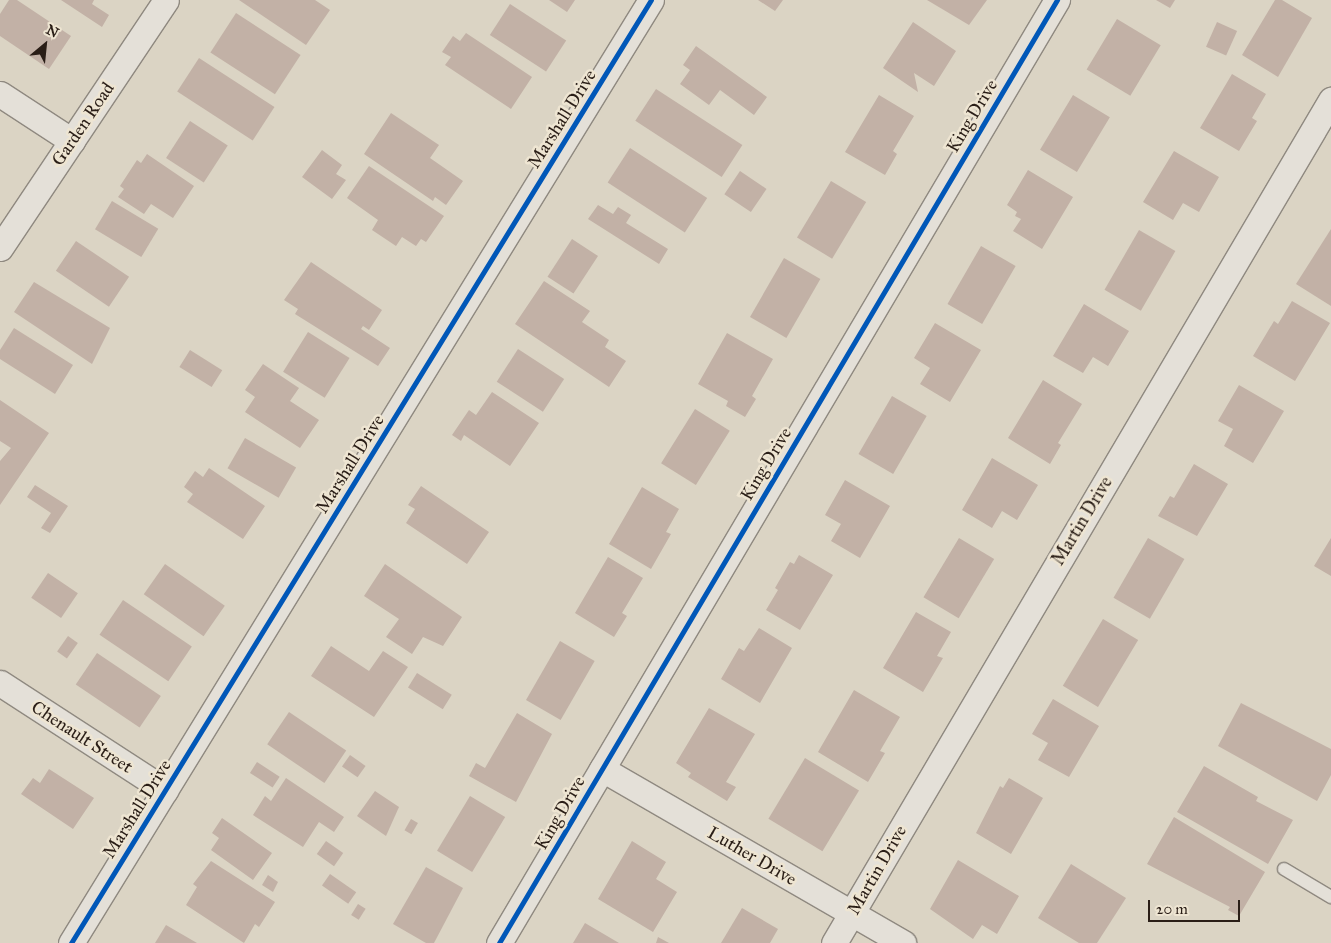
<!DOCTYPE html>
<style>
body{margin:0}
#map{position:relative;width:1331px;height:943px;overflow:hidden;background:#dbd4c4;font-family:"IM FELL Great Primer",serif}
div>[style]{position:absolute}
[style*='--x']{left:calc(var(--x)*1px);top:calc(var(--y)*1px);width:calc(var(--w)*1px);rotate:calc(var(--a)*1deg)}
.building>*{inset:0;background:#c2b1a6;transform-origin:0 0}
.roads{filter:drop-shadow(1px 0 #8f8980) drop-shadow(-1px 0 #8f8980) drop-shadow(0 1px #8f8980) drop-shadow(0 -1px #8f8980)}
.lane>*{height:12px;margin:-6px;padding:0 6px;transform-origin:6px;border-radius:6px;background:#e4e0d8}
.street>*{height:25px;margin:-12.5px;padding:0 12.5px;transform-origin:12.5px;border-radius:12.5px;background:#e4e0d8}
.cycleway>*{height:5px;margin:-2.5px;padding:0 2.5px;transform-origin:2.5px;border-radius:2.5px;background:#0057b8}
span{translate:-50% -50%;white-space:nowrap;text-align:center;line-height:1.15;-webkit-text-stroke:5px #eee5d2;paint-order:stroke}
.street-label{font-size:18px;color:#2a1e17}
.north{position:absolute;left:20px;top:20px;width:50px;height:50px;-webkit-text-stroke:4px #eee5d2;paint-order:stroke;rotate:28deg;font-size:14px;font-weight:700;line-height:20px;text-align:center;color:#2a1e17}
.north::after{content:'';display:block;margin:auto;width:18px;height:22px;background:#2a1e17;clip-path:polygon(50% 0,100% 100%,50% 72%,0 100%)}
.scale{position:absolute;left:1148px;top:900px;width:92px;height:22px;box-sizing:border-box;border:2px solid #2a1e17;border-top:0;padding-left:6px;font-size:15px;line-height:18px;white-space:nowrap;color:#2a1e17;-webkit-text-stroke:4px #eee5d2;paint-order:stroke}
</style>
<div id="map">
<div class="building">
<i style="clip-path:polygon(9px 0,17px 0,71px 36px,49px 69px,0 36px,0 14px)"></i>
<i style="clip-path:polygon(61px 0,94px 0,92px 4px,109px 15px,102px 27px)"></i>
<i style="clip-path:polygon(239px 0,315px 0,330px 10px,306px 45px)"></i>
<i style="clip-path:polygon(549px 0,575px 0,567px 12px)"></i>
<i style="clip-path:polygon(758px 0,783px 0,775px 11px)"></i>
<i style="clip-path:polygon(927px 0,987px 0,969px 25px)"></i>
<i style="clip-path:polygon(1156px 0,1175px 0,1170px 8px)"></i>
<i style="clip-path:polygon(1275px 0,1282px 0,1312px 18px,1278px 77px,1242px 55px)"></i>
<i style="left:510px;top:4px;width:67px;height:37px;rotate:33deg"></i>
<i style="left:236px;top:13px;width:77px;height:47px;rotate:33deg"></i>
<i style="left:1117px;top:19px;width:51px;height:59px;rotate:31deg"></i>
<i style="clip-path:polygon(913px 22px,956px 51px,934px 86px,914px 73px,918px 92px,883px 68px)"></i>
<i style="left:1217px;top:22px;width:22px;height:27px;rotate:24deg"></i>
<i style="clip-path:polygon(466px 33px,532px 77px,511px 109px,445px 65px,451px 57px,442px 52px,453px 36px,460px 41px)"></i>
<i style="clip-path:polygon(696px 46px,767px 97px,754px 115px,720px 90px,709px 105px,680px 84px,690px 70px,683px 65px)"></i>
<i style="left:199px;top:58px;width:90px;height:40px;rotate:33deg"></i>
<i style="clip-path:polygon(1232px 74px,1266px 94px,1252px 118px,1257px 121px,1239px 151px,1200px 128px)"></i>
<i style="left:656px;top:89px;width:103px;height:38px;rotate:33deg"></i>
<i style="clip-path:polygon(879px 95px,914px 116px,893px 151px,897px 154px,885px 175px,845px 152px)"></i>
<i style="left:1073px;top:95px;width:43px;height:64px;rotate:31deg"></i>
<i style="clip-path:polygon(391px 113px,439px 145px,430px 158px,463px 181px,446px 205px,435px 197px,433px 201px,364px 154px)"></i>
<i style="left:190px;top:121px;width:45px;height:44px;rotate:33deg"></i>
<i style="left:630px;top:148px;width:92px;height:41px;rotate:33deg"></i>
<i style="clip-path:polygon(322px 150px,342px 165px,336px 174px,346px 180px,332px 199px,302px 177px)"></i>
<i style="clip-path:polygon(1174px 151px,1219px 177px,1199px 212px,1183px 203px,1173px 220px,1143px 202px)"></i>
<i style="clip-path:polygon(147px 154px,194px 186px,173px 218px,151px 204px,144px 214px,118px 197px,124px 189px,120px 186px,137px 160px,141px 163px)"></i>
<i style="clip-path:polygon(369px 166px,444px 216px,426px 242px,421px 239px,416px 246px,402px 237px,396px 246px,372px 230px,378px 220px,347px 198px)"></i>
<i style="clip-path:polygon(1028px 170px,1073px 197px,1042px 249px,1013px 231px,1021px 219px,1015px 216px,1017px 212px,1007px 205px)"></i>
<i style="left:740px;top:171px;width:32px;height:28px;rotate:34deg"></i>
<i style="left:831px;top:181px;width:41px;height:66px;rotate:31deg"></i>
<i style="left:112px;top:201px;width:54px;height:33px;rotate:31deg"></i>
<i style="clip-path:polygon(598px 205px,613px 214px,618px 207px,631px 215px,626px 223px,668px 249px,659px 264px,588px 219px)"></i>
<i style="clip-path:polygon(1331px 229px,1331px 306px,1296px 284px)"></i>
<i style="left:1139px;top:230px;width:42px;height:69px;rotate:30deg"></i>
<i style="left:572px;top:239px;width:31px;height:45px;rotate:33deg"></i>
<i style="left:76px;top:241px;width:64px;height:36px;rotate:34deg"></i>
<i style="left:981px;top:246px;width:40px;height:67px;rotate:30deg"></i>
<i style="left:784px;top:258px;width:42px;height:68px;rotate:30deg"></i>
<i style="clip-path:polygon(311px 262px,382px 310px,369px 330px,363px 326px,361px 329px,390px 348px,378px 366px,295px 314px,298px 309px,284px 300px)"></i>
<i style="clip-path:polygon(544px 281px,590px 311px,582px 322px,609px 340px,605px 347px,626px 361px,609px 387px,515px 324px)"></i>
<i style="clip-path:polygon(34px 282px,110px 328px,92px 364px,14px 312px)"></i>
<i style="clip-path:polygon(1292px 301px,1330px 323px,1295px 381px,1253px 356px,1274px 321px,1278px 324px)"></i>
<i style="clip-path:polygon(1084px 304px,1129px 331px,1108px 366px,1093px 357px,1083px 373px,1053px 356px)"></i>
<i style="clip-path:polygon(935px 323px,981px 350px,950px 402px,920px 384px,930px 368px,914px 358px)"></i>
<i style="clip-path:polygon(14px 328px,73px 365px,55px 394px,0 359px,0 350px)"></i>
<i style="left:308px;top:332px;width:49px;height:47px;rotate:32deg"></i>
<i style="clip-path:polygon(727px 333px,773px 359px,752px 396px,756px 399px,745px 417px,726px 406px,728px 401px,698px 384px)"></i>
<i style="left:518px;top:349px;width:55px;height:39px;rotate:33deg"></i>
<i style="left:190px;top:350px;width:38px;height:20px;rotate:32deg"></i>
<i style="clip-path:polygon(263px 364px,299px 388px,290px 401px,319px 420px,300px 448px,245px 412px,255px 397px,245px 390px)"></i>
<i style="clip-path:polygon(1043px 380px,1082px 404px,1058px 443px,1061px 445px,1050px 464px,1008px 438px)"></i>
<i style="clip-path:polygon(1239px 385px,1284px 411px,1253px 463px,1224px 446px,1233px 429px,1218px 421px)"></i>
<i style="clip-path:polygon(492px 392px,539px 423px,510px 466px,464px 435px,461px 441px,452px 435px,469px 410px,476px 415px)"></i>
<i style="left:892px;top:396px;width:40px;height:67px;rotate:30deg"></i>
<i style="clip-path:polygon(0 400px,49px 433px,0 505px,0 461px,11px 448px,0 441px)"></i>
<i style="left:695px;top:409px;width:41px;height:64px;rotate:32deg"></i>
<i style="left:245px;top:438px;width:59px;height:35px;rotate:30deg"></i>
<i style="clip-path:polygon(992px 458px,1038px 485px,1017px 520px,1002px 511px,992px 528px,962px 510px)"></i>
<i style="clip-path:polygon(1194px 464px,1228px 484px,1197px 536px,1158px 516px,1170px 496px,1174px 498px)"></i>
<i style="clip-path:polygon(209px 468px,265px 506px,243px 539px,187px 502px,193px 494px,184px 487px,195px 471px,203px 477px)"></i>
<i style="clip-path:polygon(845px 480px,890px 506px,860px 558px,831px 541px,841px 524px,825px 515px)"></i>
<i style="clip-path:polygon(35px 485px,68px 506px,50px 533px,41px 528px,51px 513px,27px 497px)"></i>
<i style="clip-path:polygon(421px 486px,489px 532px,467px 564px,406px 523px,415px 509px,408px 505px)"></i>
<i style="clip-path:polygon(642px 487px,679px 509px,666px 532px,671px 534px,651px 569px,609px 544px)"></i>
<i style="left:959px;top:538px;width:41px;height:69px;rotate:31deg"></i>
<i style="left:1148px;top:538px;width:42px;height:69px;rotate:30deg"></i>
<i style="clip-path:polygon(1331px 538px,1331px 576px,1314px 566px)"></i>
<i style="clip-path:polygon(799px 555px,833px 575px,800px 630px,766px 610px,778px 590px,775px 588px,790px 562px,794px 564px)"></i>
<i style="clip-path:polygon(608px 557px,643px 578px,622px 613px,627px 616px,614px 637px,575px 613px)"></i>
<i style="left:165px;top:564px;width:73px;height:37px;rotate:35deg"></i>
<i style="clip-path:polygon(385px 564px,462px 617px,443px 646px,423px 637px,412px 654px,386px 637px,399px 619px,364px 596px)"></i>
<i style="left:48px;top:573px;width:36px;height:30px;rotate:34deg"></i>
<i style="left:123px;top:600px;width:83px;height:42px;rotate:34deg"></i>
<i style="clip-path:polygon(916px 612px,951px 632px,937px 656px,943px 658px,923px 692px,883px 668px)"></i>
<i style="left:1103px;top:619px;width:41px;height:78px;rotate:31deg"></i>
<i style="clip-path:polygon(759px 628px,792px 648px,760px 703px,721px 679px,739px 648px,744px 651px)"></i>
<i style="left:68px;top:636px;width:12px;height:19px;rotate:35deg"></i>
<i style="left:560px;top:641px;width:40px;height:68px;rotate:30deg"></i>
<i style="clip-path:polygon(331px 646px,369px 671px,383px 651px,408px 667px,374px 717px,311px 676px)"></i>
<i style="left:97px;top:653px;width:77px;height:38px;rotate:34deg"></i>
<i style="left:417px;top:673px;width:41px;height:17px;rotate:32deg"></i>
<i style="clip-path:polygon(854px 690px,900px 717px,880px 751px,885px 753px,868px 782px,818px 752px)"></i>
<i style="clip-path:polygon(1053px 699px,1099px 726px,1069px 777px,1038px 760px,1048px 743px,1032px 734px)"></i>
<i style="clip-path:polygon(1241px 703px,1331px 749px,1331px 775px,1317px 801px,1218px 746px)"></i>
<i style="clip-path:polygon(709px 708px,755px 734px,726px 782px,736px 787px,727px 801px,688px 777px,691px 773px,676px 763px)"></i>
<i style="left:289px;top:712px;width:69px;height:39px;rotate:34deg"></i>
<i style="clip-path:polygon(517px 713px,552px 734px,516px 802px,469px 776px,476px 763px,485px 768px)"></i>
<i style="left:350px;top:755px;width:19px;height:14px;rotate:35deg"></i>
<i style="left:805px;top:758px;width:63px;height:71px;rotate:31deg"></i>
<i style="left:257px;top:762px;width:27px;height:13px;rotate:33deg"></i>
<i style="clip-path:polygon(1204px 766px,1258px 797px,1256px 801px,1293px 820px,1268px 864px,1177px 812px)"></i>
<i style="clip-path:polygon(49px 769px,94px 798px,73px 829px,21px 794px,33px 778px,40px 783px)"></i>
<i style="clip-path:polygon(286px 778px,344px 817px,334px 832px,319px 822px,303px 847px,253px 815px,265px 796px,271px 801px)"></i>
<i style="clip-path:polygon(1009px 778px,1043px 798px,1011px 854px,976px 833px,1000px 786px,1003px 788px)"></i>
<i style="clip-path:polygon(375px 791px,399px 807px,386px 836px,357px 816px)"></i>
<i style="left:470px;top:796px;width:41px;height:64px;rotate:31deg"></i>
<i style="clip-path:polygon(1174px 817px,1265px 872px,1239px 916px,1228px 910px,1230px 907px,1147px 864px)"></i>
<i style="clip-path:polygon(222px 818px,272px 853px,253px 880px,211px 850px,219px 838px,212px 833px)"></i>
<i style="left:411px;top:819px;width:8px;height:13px;rotate:30deg"></i>
<i style="left:326px;top:841px;width:21px;height:16px;rotate:35deg"></i>
<i style="clip-path:polygon(632px 841px,666px 862px,656px 879px,677px 892px,653px 932px,598px 899px)"></i>
<i style="clip-path:polygon(958px 860px,1019px 896px,997px 934px,982px 925px,973px 939px,930px 909px)"></i>
<i style="clip-path:polygon(211px 861px,275px 902px,259px 927px,255px 924px,244px 943px,186px 905px,197px 887px,193px 884px)"></i>
<i style="clip-path:polygon(1071px 864px,1126px 898px,1097px 943px,1079px 943px,1038px 918px)"></i>
<i style="clip-path:polygon(426px 867px,463px 888px,434px 943px,426px 943px,393px 924px)"></i>
<i style="left:330px;top:874px;width:32px;height:14px;rotate:35deg"></i>
<i style="clip-path:polygon(268px 875px,278px 882px,273px 892px,262px 885px)"></i>
<i style="left:358px;top:904px;width:9px;height:13px;rotate:32deg"></i>
<i style="clip-path:polygon(742px 908px,778px 929px,770px 943px,721px 943px)"></i>
<i style="clip-path:polygon(585px 923px,619px 943px,573px 943px)"></i>
<i style="clip-path:polygon(166px 925px,197px 943px,155px 943px)"></i>
<i style="clip-path:polygon(658px 937px,669px 943px,656px 943px)"></i>
</div>
<div class="roads">
<div class="lane">
<i style="--x:1284;--y:869;--w:55;--a:30.8"></i>
</div>
<div class="street">
<i style="--x:0;--y:94;--w:86;--a:33.1"></i>
<i style="--x:0;--y:248;--w:298;--a:-56.2"></i>
<i style="--x:0;--y:683;--w:197;--a:33"></i>
<i style="--x:602;--y:769;--w:348;--a:30"></i>
<i style="--x:71;--y:943;--w:1107;--a:-58.41"></i>
<i style="--x:499;--y:943;--w:1096;--a:-59.39"></i>
<i style="--x:834;--y:943;--w:979;--a:-59.48"></i>
</div>
</div>
<div class="cycleway">
<i style="--x:71;--y:943;--w:1107;--a:-58.41"></i>
<i style="--x:499;--y:943;--w:1096;--a:-59.39"></i>
</div>
<div class="street-label">
<span style="left:972px;top:116px;rotate:-59deg">King Drive</span>
<span style="left:562px;top:119px;rotate:-58deg">Marshall Drive</span>
<span style="left:83px;top:124px;rotate:-56deg">Garden Road</span>
<span style="left:350px;top:464px;rotate:-58deg">Marshall Drive</span>
<span style="left:766px;top:464px;rotate:-59deg">King Drive</span>
<span style="left:1082px;top:521px;rotate:-59deg">Martin Drive</span>
<span style="left:82px;top:737px;rotate:33deg">Chenault Street</span>
<span style="left:137px;top:809px;rotate:-58deg">Marshall Drive</span>
<span style="left:560px;top:813px;rotate:-60deg">King Drive</span>
<span style="left:752px;top:856px;rotate:30deg">Luther Drive</span>
<span style="left:877px;top:870px;rotate:-60deg">Martin Drive</span>
</div>
<div class="north">N</div>
<div class="scale">20 m</div>
</div>
